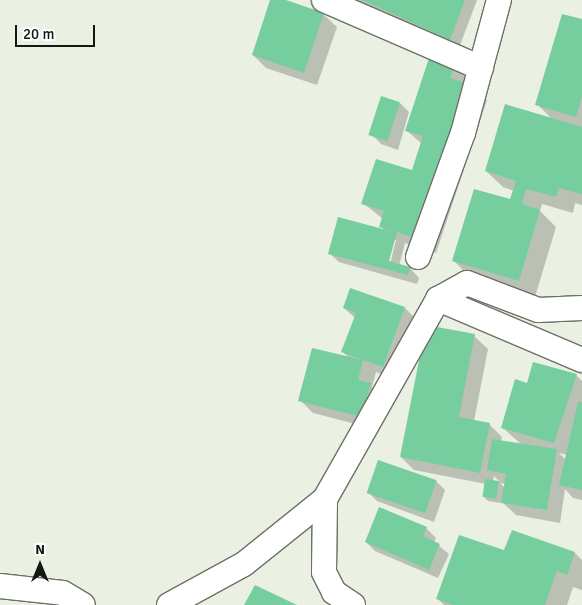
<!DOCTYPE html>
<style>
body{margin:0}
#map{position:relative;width:582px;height:605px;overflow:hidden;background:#eaf0e2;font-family:Signika,sans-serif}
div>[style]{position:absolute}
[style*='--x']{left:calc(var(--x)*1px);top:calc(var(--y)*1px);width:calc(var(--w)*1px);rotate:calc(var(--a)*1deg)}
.shadow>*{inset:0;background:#0003}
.building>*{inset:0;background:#76ce9e;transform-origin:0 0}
.roads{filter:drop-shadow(1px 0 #6c7165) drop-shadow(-1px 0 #6c7165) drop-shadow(0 1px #6c7165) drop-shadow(0 -1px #6c7165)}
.minor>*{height:24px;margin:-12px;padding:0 12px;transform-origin:12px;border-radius:12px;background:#fff}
span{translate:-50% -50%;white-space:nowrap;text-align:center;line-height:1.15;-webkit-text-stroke:5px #fff;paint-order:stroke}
.north{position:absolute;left:15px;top:540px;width:50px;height:50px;-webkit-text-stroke:4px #fff;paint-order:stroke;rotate:0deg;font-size:14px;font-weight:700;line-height:20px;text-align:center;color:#151712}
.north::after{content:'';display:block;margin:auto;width:18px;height:22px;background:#151712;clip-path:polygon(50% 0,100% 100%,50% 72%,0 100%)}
.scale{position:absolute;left:15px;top:25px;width:80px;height:22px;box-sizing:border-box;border:2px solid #151712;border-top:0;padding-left:6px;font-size:15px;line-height:18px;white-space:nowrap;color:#151712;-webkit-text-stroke:4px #fff;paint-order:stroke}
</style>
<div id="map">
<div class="shadow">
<i style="clip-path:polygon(272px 0,282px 0,323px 14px,337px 27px,317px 85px,266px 68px,253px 55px)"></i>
<i style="clip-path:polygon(353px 0,477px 0,459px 48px)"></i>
<i style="clip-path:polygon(582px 21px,582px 205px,575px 203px,573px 213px,542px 204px,540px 211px,556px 227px,535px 297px,470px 277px,454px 261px,511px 201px,514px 191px,503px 187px,486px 171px,552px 119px,537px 104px)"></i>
<i style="clip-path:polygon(evenodd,454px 65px,487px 100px,436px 253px,405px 243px,399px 266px,410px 268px,419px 278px,417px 284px,339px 262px,329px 253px,385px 231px,381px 226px,383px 219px,363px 203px,413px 172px,422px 144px,406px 130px,454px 65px,394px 240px,396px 240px,389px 268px,386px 267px,394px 240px)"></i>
<i style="clip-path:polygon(400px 103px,409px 112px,398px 150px,381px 144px,372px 135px)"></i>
<i style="clip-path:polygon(351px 289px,405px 308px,418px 321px,397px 380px,376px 372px,372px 387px,383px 398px,375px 429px,313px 413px,300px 400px,349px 358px,343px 352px,355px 318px,344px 308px)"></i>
<i style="clip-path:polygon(evenodd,474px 336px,488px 349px,474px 421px,489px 424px,502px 437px,501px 441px,522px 445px,503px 428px,528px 384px,576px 375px,582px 381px,582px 500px,573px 498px,565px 489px,560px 523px,516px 515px,501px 501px,501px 503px,488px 501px,484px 497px,486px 484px,414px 470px,401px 457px,474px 336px,559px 453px,567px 455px,566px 460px,559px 453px,474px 336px,494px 476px,500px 482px,493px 481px,494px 476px,474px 336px,500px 483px,506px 484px,505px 488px,500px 483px)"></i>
<i style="clip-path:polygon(436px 481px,445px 490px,434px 522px,377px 501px,368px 492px)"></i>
<i style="clip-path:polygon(426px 528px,436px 538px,434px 542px,449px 554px,438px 578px,375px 551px,366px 542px)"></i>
<i style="clip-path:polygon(505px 552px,575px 553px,582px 560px,582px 590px,573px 587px,567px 605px,444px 605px,438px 599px)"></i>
</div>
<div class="building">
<i style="clip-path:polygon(270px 0,286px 0,324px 13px,304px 73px,252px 55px)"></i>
<i style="clip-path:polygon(362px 0,465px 0,450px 40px)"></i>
<i style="clip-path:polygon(562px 14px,582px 19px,582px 97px,576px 117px,535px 105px)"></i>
<i style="clip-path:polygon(430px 55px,455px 64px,450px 78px,475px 86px,423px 241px,397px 232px,389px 261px,410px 267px,408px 275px,328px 254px,338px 217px,394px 232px,379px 227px,384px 211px,361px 204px,376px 159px,412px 170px,423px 136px,405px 131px)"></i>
<i style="left:381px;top:96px;width:20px;height:41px;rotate:18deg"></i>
<i style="clip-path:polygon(505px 104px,582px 127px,582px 194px,559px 188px,556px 197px,526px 189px,522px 204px,540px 210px,519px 281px,452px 261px,474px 189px,510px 199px,516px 181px,485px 171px)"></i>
<i style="clip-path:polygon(350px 288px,405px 307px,383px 367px,341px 352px,356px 313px,343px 308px)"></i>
<i style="clip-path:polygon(426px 325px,475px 334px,459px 417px,490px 423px,480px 473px,400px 457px)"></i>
<i style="clip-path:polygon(312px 348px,363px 360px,358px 380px,371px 383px,362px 417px,298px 401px)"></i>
<i style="clip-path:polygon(533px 362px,577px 374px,554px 443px,501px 428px,515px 379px,527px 383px)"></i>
<i style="clip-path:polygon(578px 402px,582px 402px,582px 490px,559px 485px)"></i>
<i style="clip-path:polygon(492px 439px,557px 449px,547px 510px,501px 503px,506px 474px,487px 470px)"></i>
<i style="left:378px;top:460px;width:62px;height:35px;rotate:19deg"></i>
<i style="left:485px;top:479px;width:14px;height:18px;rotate:8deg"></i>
<i style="clip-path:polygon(379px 507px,427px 527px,423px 536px,440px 544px,429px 570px,365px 542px)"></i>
<i style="clip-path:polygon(512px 530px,575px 552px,567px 575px,557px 571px,545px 605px,453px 605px,436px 599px,459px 535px,504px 550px)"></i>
<i style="clip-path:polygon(255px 585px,297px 605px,244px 605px)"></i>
</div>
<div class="roads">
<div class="minor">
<i style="--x:324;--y:0;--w:171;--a:23.4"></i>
<i style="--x:418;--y:257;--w:132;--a:-70.1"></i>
<i style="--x:463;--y:133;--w:138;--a:-74.9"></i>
<i style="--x:438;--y:299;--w:156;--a:23"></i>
<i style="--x:0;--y:586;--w:63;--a:6.3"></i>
<i style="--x:63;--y:593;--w:23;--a:31"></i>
<i style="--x:169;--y:605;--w:85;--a:-28.7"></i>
<i style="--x:244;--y:564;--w:104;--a:-38.7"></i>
<i style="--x:353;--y:605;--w:23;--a:-146"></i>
<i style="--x:334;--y:592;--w:22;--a:-117"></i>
<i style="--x:324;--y:572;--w:73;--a:-89.2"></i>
<i style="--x:325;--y:499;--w:230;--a:-60.5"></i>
<i style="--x:438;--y:299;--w:33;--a:-29"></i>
<i style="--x:467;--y:283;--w:76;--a:20.8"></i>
<i style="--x:538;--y:310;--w:44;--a:-2.6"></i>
</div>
</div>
<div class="north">N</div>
<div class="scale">20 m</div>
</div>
